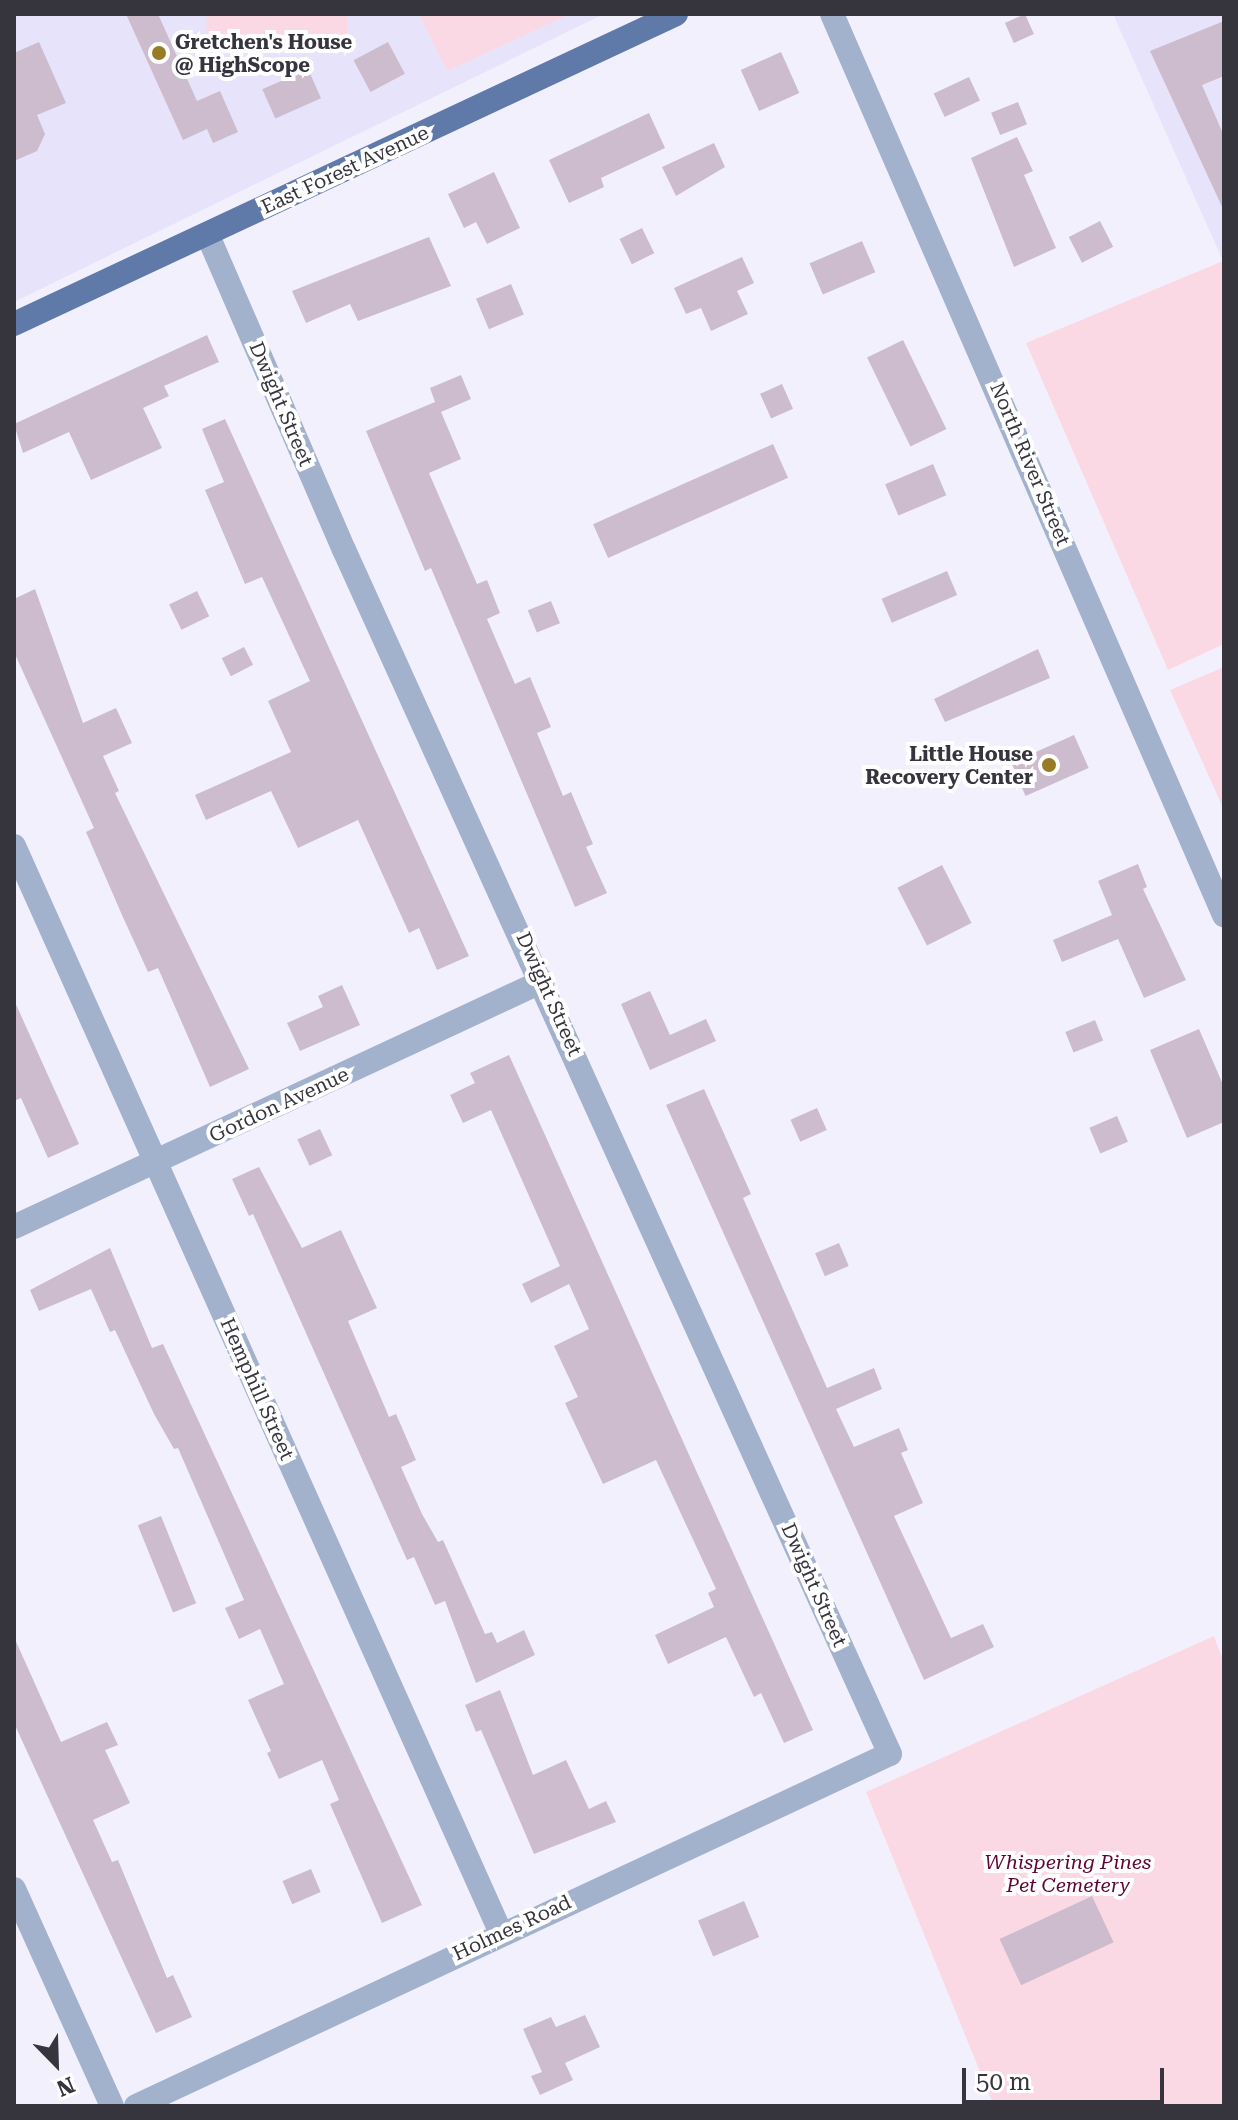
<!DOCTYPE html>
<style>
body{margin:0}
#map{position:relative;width:1238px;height:2120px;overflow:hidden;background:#f3f0fe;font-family:"Roboto Serif",serif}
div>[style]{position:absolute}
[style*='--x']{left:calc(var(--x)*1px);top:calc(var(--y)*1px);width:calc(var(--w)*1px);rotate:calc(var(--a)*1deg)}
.built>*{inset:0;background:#e7e3fb}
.green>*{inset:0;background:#fbd9e4}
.building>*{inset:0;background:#ccbccd;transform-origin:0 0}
.minor>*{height:24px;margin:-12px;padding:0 12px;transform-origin:12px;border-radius:12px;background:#a2b1cc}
.major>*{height:24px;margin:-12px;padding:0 12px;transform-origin:12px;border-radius:12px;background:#5f79a9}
.dots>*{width:22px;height:22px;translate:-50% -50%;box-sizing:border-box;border:4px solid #fff;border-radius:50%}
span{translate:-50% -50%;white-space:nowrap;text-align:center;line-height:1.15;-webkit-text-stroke:8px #fff;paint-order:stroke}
.poi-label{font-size:20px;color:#36343d;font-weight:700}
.left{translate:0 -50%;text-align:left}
.right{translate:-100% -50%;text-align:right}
.street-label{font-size:20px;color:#36343d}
.park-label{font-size:20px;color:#5e0535;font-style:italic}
.frame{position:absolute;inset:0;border:16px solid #36343d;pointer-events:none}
.north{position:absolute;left:16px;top:2024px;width:80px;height:80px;-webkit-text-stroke:6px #fff;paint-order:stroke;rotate:157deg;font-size:22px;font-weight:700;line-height:32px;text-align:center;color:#36343d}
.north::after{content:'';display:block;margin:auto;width:28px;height:36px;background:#36343d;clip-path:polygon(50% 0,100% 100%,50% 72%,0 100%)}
.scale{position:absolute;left:962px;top:2068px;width:202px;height:36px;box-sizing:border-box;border:4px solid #36343d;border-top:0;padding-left:10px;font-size:24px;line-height:28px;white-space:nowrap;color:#36343d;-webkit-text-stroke:6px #fff;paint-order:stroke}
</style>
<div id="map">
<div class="built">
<i style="clip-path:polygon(14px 14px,604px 14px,14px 302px)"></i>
<i style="clip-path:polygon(1113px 14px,1224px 14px,1224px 264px,1223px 261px)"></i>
</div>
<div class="green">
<i style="clip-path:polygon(207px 14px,347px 14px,347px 53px,206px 36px)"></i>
<i style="clip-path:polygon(419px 14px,570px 14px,447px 71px)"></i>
<i style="clip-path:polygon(1223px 261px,1224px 644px,1168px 670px,1026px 343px)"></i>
<i style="clip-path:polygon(1224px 667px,1224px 810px,1170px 690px)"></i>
<i style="clip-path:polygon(1214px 1636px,1224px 1663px,1224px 2106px,994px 2106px,866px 1792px)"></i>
</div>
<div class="building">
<i style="clip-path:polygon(126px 14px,158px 14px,197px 101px,220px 91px,238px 132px,213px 143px,207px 129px,183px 140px)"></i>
<i style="left:1025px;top:14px;width:22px;height:22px;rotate:66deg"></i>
<i style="clip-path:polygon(1224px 21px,1224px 76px,1202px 85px,1224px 136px,1224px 211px,1150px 51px)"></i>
<i style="clip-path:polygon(39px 42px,66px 103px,37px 115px,45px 134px,37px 151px,14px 161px,14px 53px)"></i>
<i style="left:388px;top:42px;width:36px;height:39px;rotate:62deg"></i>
<i style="left:781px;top:52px;width:45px;height:44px;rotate:66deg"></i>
<i style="left:308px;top:69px;width:32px;height:50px;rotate:66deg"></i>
<i style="left:969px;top:77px;width:26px;height:39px;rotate:65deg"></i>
<i style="left:1018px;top:102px;width:24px;height:29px;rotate:68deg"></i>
<i style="clip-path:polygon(649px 113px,665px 148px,601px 178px,604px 187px,569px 203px,549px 160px)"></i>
<i style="clip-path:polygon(1017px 137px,1033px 171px,1024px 175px,1056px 248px,1014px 267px,971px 158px)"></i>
<i style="clip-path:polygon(714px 143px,725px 167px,676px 196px,662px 167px)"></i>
<i style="clip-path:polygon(494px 172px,520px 228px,487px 244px,476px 222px,464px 228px,448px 194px)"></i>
<i style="left:1100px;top:221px;width:29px;height:35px;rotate:63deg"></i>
<i style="left:642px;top:228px;width:28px;height:25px;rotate:64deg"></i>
<i style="clip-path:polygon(429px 237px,451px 286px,358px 321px,350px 304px,306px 323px,292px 291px)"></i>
<i style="left:862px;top:241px;width:34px;height:57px;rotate:67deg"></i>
<i style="clip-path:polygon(742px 257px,754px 283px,737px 291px,748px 314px,711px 331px,701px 308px,686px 314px,674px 288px)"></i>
<i style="left:511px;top:284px;width:33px;height:38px;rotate:67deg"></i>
<i style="clip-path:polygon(207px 335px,219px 362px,164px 386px,169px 396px,143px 408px,162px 448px,91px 480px,69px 432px,23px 453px,14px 424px)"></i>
<i style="left:903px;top:340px;width:99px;height:40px;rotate:64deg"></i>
<i style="clip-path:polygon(461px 375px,471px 399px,441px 412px,461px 459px,429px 473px,477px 584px,487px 580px,500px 613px,487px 619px,515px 684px,530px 677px,551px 727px,537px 733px,563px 796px,571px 792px,593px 844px,586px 847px,607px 893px,575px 907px,431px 568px,425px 571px,366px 431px,435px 402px,430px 388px)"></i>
<i style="left:782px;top:384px;width:27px;height:24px;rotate:66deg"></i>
<i style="clip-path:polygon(225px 419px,469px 956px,437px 970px,419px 928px,409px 933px,358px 820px,298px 848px,271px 791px,206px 820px,195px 795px,291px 752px,268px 701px,310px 681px,262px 577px,245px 584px,205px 490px,224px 482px,202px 429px)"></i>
<i style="left:773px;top:444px;width:37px;height:197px;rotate:66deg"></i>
<i style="left:933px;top:464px;width:34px;height:52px;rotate:67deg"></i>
<i style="left:947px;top:571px;width:26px;height:71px;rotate:67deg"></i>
<i style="clip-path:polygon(35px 589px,83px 723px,116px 708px,132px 743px,103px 756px,119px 791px,115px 793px,249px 1069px,210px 1087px,158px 968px,148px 972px,122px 915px,86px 832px,94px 828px,14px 652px,14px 599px)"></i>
<i style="left:197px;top:591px;width:28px;height:31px;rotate:64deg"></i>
<i style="left:551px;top:601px;width:24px;height:25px;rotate:68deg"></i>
<i style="left:244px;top:647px;width:20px;height:25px;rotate:63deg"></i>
<i style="clip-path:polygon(1038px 649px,1050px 678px,945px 722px,934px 699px)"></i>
<i style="left:1074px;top:735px;width:36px;height:69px;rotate:66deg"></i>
<i style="clip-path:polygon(1138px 864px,1147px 887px,1143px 889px,1186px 980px,1144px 998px,1118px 939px,1062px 962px,1053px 940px,1112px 915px,1098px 881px)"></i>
<i style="left:942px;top:865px;width:65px;height:50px;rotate:63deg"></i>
<i style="clip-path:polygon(342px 985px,360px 1025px,300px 1051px,287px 1023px,323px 1007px,318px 996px)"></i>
<i style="clip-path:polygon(650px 991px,670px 1035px,706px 1019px,716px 1041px,650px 1070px,621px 1004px)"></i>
<i style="clip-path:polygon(14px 1000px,79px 1144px,48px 1158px,21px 1098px,14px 1101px)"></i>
<i style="left:1095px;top:1020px;width:22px;height:32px;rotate:68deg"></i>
<i style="clip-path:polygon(1199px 1029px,1224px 1087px,1224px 1122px,1187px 1138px,1150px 1050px)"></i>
<i style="clip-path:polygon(509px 1055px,813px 1730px,784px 1743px,761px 1693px,754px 1697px,726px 1637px,668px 1664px,655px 1635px,714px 1607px,708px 1593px,716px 1589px,656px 1460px,603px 1484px,565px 1403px,578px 1397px,554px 1346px,589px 1329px,569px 1284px,531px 1303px,522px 1284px,560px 1266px,491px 1110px,463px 1123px,450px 1095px,475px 1083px,470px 1073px)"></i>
<i style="clip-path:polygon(704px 1089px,751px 1194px,743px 1198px,827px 1388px,874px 1368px,882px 1389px,836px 1409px,854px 1447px,899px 1428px,908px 1450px,901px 1453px,923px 1503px,894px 1516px,951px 1638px,983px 1624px,994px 1647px,924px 1680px,666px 1105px)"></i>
<i style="left:817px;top:1108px;width:24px;height:29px;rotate:66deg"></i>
<i style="left:1117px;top:1116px;width:28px;height:30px;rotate:67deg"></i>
<i style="left:320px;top:1129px;width:29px;height:25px;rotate:65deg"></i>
<i style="clip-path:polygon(259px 1167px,302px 1248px,341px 1230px,377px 1308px,348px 1321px,389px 1417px,396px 1414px,416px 1460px,401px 1467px,422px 1514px,438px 1542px,443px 1540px,485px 1634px,492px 1632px,497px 1643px,524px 1630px,535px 1655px,476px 1683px,445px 1601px,435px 1605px,414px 1557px,407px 1560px,253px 1214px,249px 1216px,232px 1179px)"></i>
<i style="left:839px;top:1243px;width:25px;height:26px;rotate:67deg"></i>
<i style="clip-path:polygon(110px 1248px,152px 1348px,163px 1344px,422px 1905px,382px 1923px,330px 1804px,339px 1800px,322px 1760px,279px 1779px,267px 1753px,271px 1751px,248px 1700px,284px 1684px,260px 1629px,239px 1639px,225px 1608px,244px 1600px,178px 1448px,174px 1449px,154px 1414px,115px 1330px,110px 1332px,91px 1289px,39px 1311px,30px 1290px)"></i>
<i style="left:161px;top:1516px;width:94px;height:25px;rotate:68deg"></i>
<i style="clip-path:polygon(14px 1637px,61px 1742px,107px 1722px,118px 1745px,105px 1750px,130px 1803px,93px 1820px,112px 1862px,118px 1860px,167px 1978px,173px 1975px,192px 2017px,156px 2033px,14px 1723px)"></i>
<i style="clip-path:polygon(500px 1690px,533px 1775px,566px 1760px,589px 1809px,606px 1801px,616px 1822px,534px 1854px,481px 1730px,476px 1732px,465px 1705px)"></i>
<i style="left:311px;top:1869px;width:25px;height:31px;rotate:67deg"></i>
<i style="left:1092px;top:1896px;width:51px;height:102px;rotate:65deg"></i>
<i style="left:744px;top:1901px;width:39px;height:50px;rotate:67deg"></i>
<i style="clip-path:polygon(585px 2015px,600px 2047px,565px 2063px,573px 2080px,540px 2095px,531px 2076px,542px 2072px,523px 2029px,551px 2017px,556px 2027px)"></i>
</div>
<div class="minor">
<i style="--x:832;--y:14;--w:983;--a:66.49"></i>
<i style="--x:14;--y:846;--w:1191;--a:65.87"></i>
<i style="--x:14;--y:1227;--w:583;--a:-24.94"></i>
<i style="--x:14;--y:1889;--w:238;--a:65.7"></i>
<i style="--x:136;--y:2106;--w:832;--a:-25.03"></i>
<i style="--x:890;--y:1754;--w:1322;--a:-114.39"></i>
<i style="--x:344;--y:550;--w:344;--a:-113.4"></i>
</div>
<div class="major">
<i style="--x:14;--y:324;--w:731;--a:-25.09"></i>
</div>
<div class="dots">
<i style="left:159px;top:53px;background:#987b24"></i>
<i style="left:1049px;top:765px;background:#987b24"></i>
</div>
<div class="poi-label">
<span class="left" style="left:175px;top:54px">Gretchen's House<br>@ HighScope</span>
<span class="right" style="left:1033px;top:766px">Little House<br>Recovery Center</span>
</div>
<div class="street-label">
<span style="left:345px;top:170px;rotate:-25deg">East Forest Avenue</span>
<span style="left:281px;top:404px;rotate:67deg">Dwight Street</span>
<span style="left:1030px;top:464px;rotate:67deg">North River Street</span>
<span style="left:549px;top:994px;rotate:66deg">Dwight Street</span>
<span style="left:279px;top:1105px;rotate:-25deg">Gordon Avenue</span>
<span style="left:257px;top:1389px;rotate:66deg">Hemphill Street</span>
<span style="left:814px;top:1585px;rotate:66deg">Dwight Street</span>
<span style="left:512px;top:1928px;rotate:-25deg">Holmes Road</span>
</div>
<div class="park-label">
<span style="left:1068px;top:1874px">Whispering Pines<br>Pet Cemetery</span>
</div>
<div class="frame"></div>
<div class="north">N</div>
<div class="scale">50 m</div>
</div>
